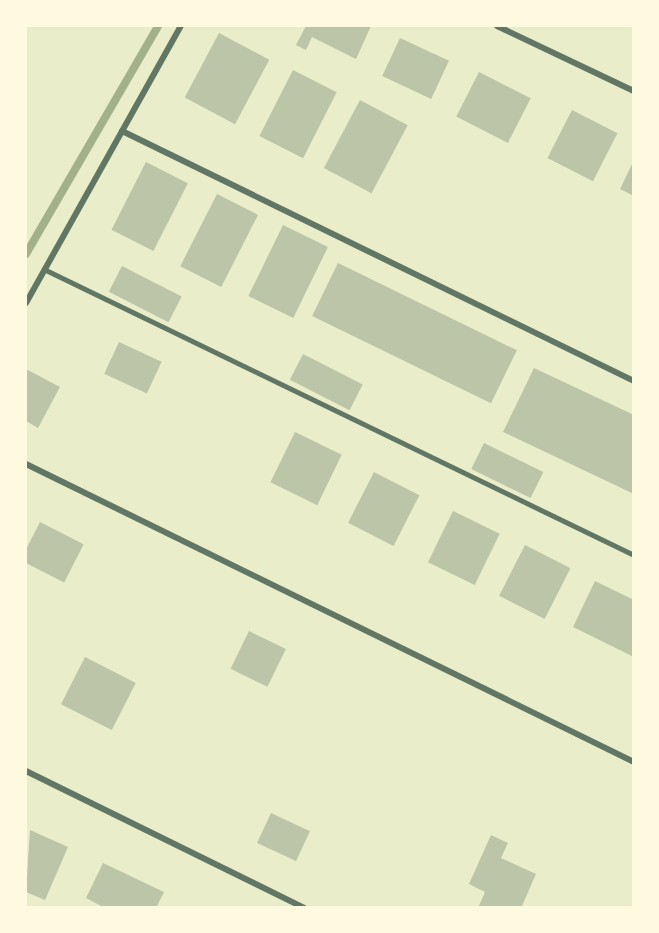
<!DOCTYPE html>
<style>
body{margin:0}
#map{position:relative;width:659px;height:933px;overflow:hidden;background:#e9edc9;font-family:Ubuntu,sans-serif}
div>[style]{position:absolute}
[style*='--x']{left:calc(var(--x)*1px);top:calc(var(--y)*1px);width:calc(var(--w)*1px);rotate:calc(var(--a)*1deg)}
.stream>*{height:8px;margin:-4px;padding:0 4px;transform-origin:4px;border-radius:4px;background:#a3b18a}
.building>*{inset:0;background:#bcc5a7;transform-origin:0 0}
.service>*{height:4.5px;margin:-2.25px;padding:0 2.25px;transform-origin:2.25px;border-radius:2.25px;background:#617663}
.minor>*{height:6px;margin:-3px;padding:0 3px;transform-origin:3px;border-radius:3px;background:#617663}
span{translate:-50% -50%;white-space:nowrap;text-align:center;line-height:1.15;-webkit-text-stroke:4.5px #fefae0;paint-order:stroke}
.frame{position:absolute;inset:0;border:27px solid #fefae0;pointer-events:none}
</style>
<div id="map">
<div class="stream">
<i style="--x:26;--y:254;--w:263;--a:-59.9"></i>
</div>
<div class="building">
<i style="clip-path:polygon(306px 26px,371px 26px,356px 59px,312px 37px,306px 50px,296px 45px)"></i>
<i style="left:219px;top:33px;width:57px;height:73px;rotate:28deg"></i>
<i style="left:400px;top:38px;width:54px;height:42px;rotate:25deg"></i>
<i style="left:293px;top:70px;width:49px;height:74px;rotate:27deg"></i>
<i style="left:479px;top:72px;width:58px;height:50px;rotate:27deg"></i>
<i style="left:360px;top:100px;width:54px;height:77px;rotate:28deg"></i>
<i style="left:572px;top:110px;width:51px;height:54px;rotate:27deg"></i>
<i style="clip-path:polygon(634px 160px,634px 196px,620px 189px)"></i>
<i style="left:146px;top:162px;width:47px;height:76px;rotate:27deg"></i>
<i style="left:217px;top:194px;width:46px;height:81px;rotate:27deg"></i>
<i style="left:283px;top:225px;width:50px;height:79px;rotate:26deg"></i>
<i style="left:338px;top:263px;width:199px;height:59px;rotate:26deg"></i>
<i style="left:122px;top:266px;width:67px;height:29px;rotate:27deg"></i>
<i style="left:119px;top:342px;width:47px;height:35px;rotate:25deg"></i>
<i style="left:303px;top:354px;width:67px;height:29px;rotate:27deg"></i>
<i style="clip-path:polygon(534px 368px,634px 415px,634px 494px,503px 432px)"></i>
<i style="clip-path:polygon(26px 369px,60px 387px,38px 428px,26px 421px)"></i>
<i style="left:295px;top:432px;width:52px;height:56px;rotate:26deg"></i>
<i style="left:484px;top:443px;width:66px;height:29px;rotate:26deg"></i>
<i style="left:374px;top:472px;width:51px;height:57px;rotate:27deg"></i>
<i style="left:453px;top:511px;width:52px;height:57px;rotate:26deg"></i>
<i style="left:40px;top:522px;width:49px;height:43px;rotate:27deg"></i>
<i style="left:525px;top:545px;width:51px;height:57px;rotate:27deg"></i>
<i style="clip-path:polygon(595px 581px,634px 600px,634px 657px,573px 627px)"></i>
<i style="left:249px;top:631px;width:41px;height:42px;rotate:26deg"></i>
<i style="left:85px;top:657px;width:57px;height:53px;rotate:27deg"></i>
<i style="left:271px;top:813px;width:43px;height:33px;rotate:25deg"></i>
<i style="clip-path:polygon(30px 830px,68px 847px,45px 900px,26px 892px)"></i>
<i style="clip-path:polygon(491px 835px,508px 843px,501px 858px,536px 874px,521px 908px,478px 908px,485px 892px,469px 884px)"></i>
<i style="clip-path:polygon(103px 863px,164px 892px,156px 908px,105px 908px,86px 898px)"></i>
</div>
<div class="service">
<i style="--x:44;--y:269;--w:656;--a:25.86"></i>
</div>
<div class="minor">
<i style="--x:497;--y:26;--w:152;--a:25.4"></i>
<i style="--x:122;--y:131;--w:570;--a:26.03"></i>
<i style="--x:26;--y:303;--w:317;--a:-60.8"></i>
<i style="--x:26;--y:464;--w:677;--a:26.11"></i>
<i style="--x:26;--y:771;--w:310;--a:26.2"></i>
</div>
<div class="frame"></div>
</div>
